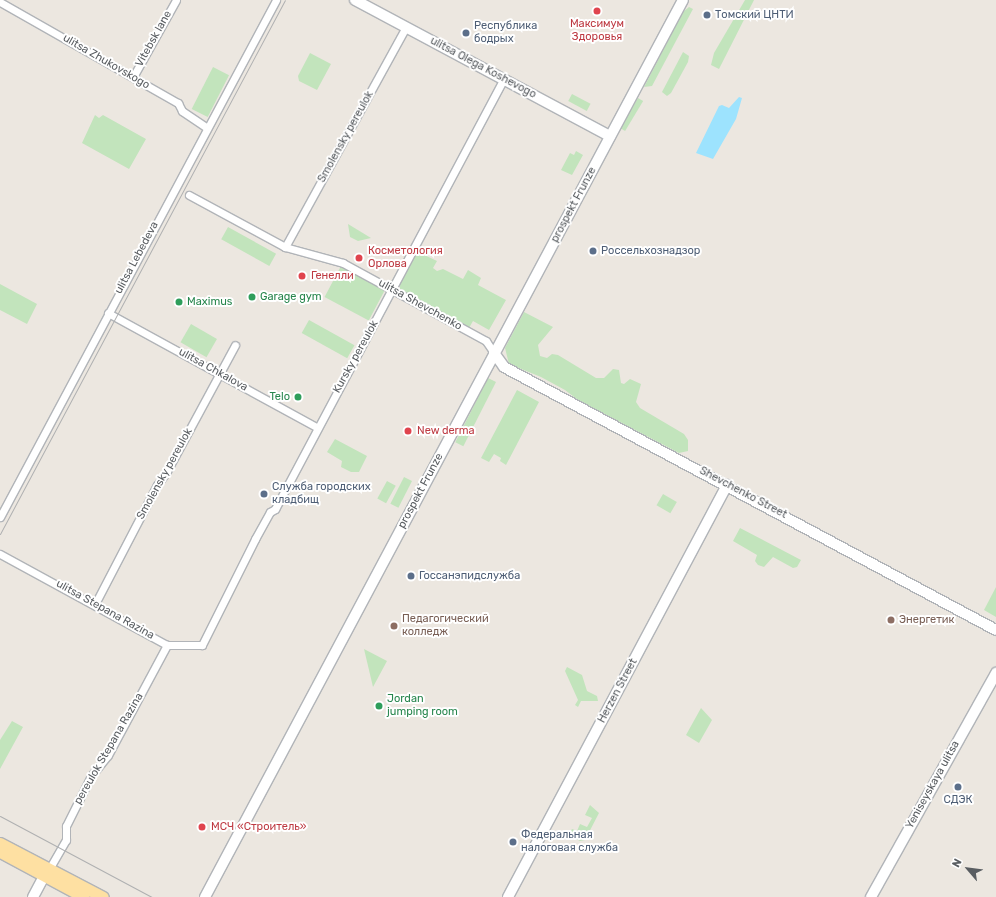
<!DOCTYPE html>
<meta charset="utf-8">
<style>
body{margin:0}
#map{position:relative;width:996px;height:897px;overflow:hidden;background:#ece7e0;font-family:Rubik,sans-serif}
div>[style]{position:absolute}
[style*='--x']{left:calc(var(--x)*1px);top:calc(var(--y)*1px);width:calc(var(--w)*1px);rotate:calc(var(--a)*1deg)}
.green>*{inset:0;background:#c2e4bc;transform-origin:0 0}
.water>*{inset:0;background:#9de3fe}
.roads{filter:drop-shadow(1px 0 #b1b4b8) drop-shadow(-1px 0 #b1b4b8) drop-shadow(0 1px #b1b4b8) drop-shadow(0 -1px #b1b4b8)}
.street>*{height:7px;margin:-3.5px;padding:0 3.5px;transform-origin:3.5px;border-radius:3.5px;background:#fff}
.secondary>*{height:10px;margin:-5px;padding:0 5px;transform-origin:5px;border-radius:5px;background:#fff}
.primary>*{height:11px;margin:-5.5px;padding:0 5.5px;transform-origin:5.5px;border-radius:5.5px;background:#fee0a2}
.tram>*{height:1px;margin:-0.5px;padding:0 0.5px;transform-origin:0.5px;border-radius:0.5px;background:#afb0b1}
.dots>*{width:11px;height:11px;translate:-50% -50%;box-sizing:border-box;border:2px solid #fff;border-radius:50%}
span{translate:-50% -50%;white-space:nowrap;text-align:center;line-height:1.15;-webkit-text-stroke:4px #fff;paint-order:stroke}
.service-label{font-size:11px;color:#4e5e75}
.left{translate:0 -50%;text-align:left}
.health-label{font-size:11px;color:#be3a42}
.street-label{font-size:11px;color:#595d61}
.leisure-label{font-size:11px;color:#27864d}
.right{translate:-100% -50%;text-align:right}
.education-label{font-size:11px;color:#785e54}
.north{position:absolute;left:948px;top:849px;width:40px;height:40px;-webkit-text-stroke:3px #fff;paint-order:stroke;rotate:298deg;font-size:11px;font-weight:700;line-height:16px;text-align:center;color:#595d61}
.north::after{content:'';display:block;margin:auto;width:14px;height:18px;background:#595d61;clip-path:polygon(50% 0,100% 100%,50% 72%,0 100%)}
</style>
<div id="map">
<div class="green">
<i style="clip-path:polygon(745px 0,754px 0,719px 69px,711px 65px,714px 53px)"></i>
<i style="clip-path:polygon(689px 7px,693px 9px,652px 86px,644px 87px,683px 12px)"></i>
<i style="clip-path:polygon(683px 52px,689px 56px,688px 62px,671px 93px,667px 96px,662px 92px)"></i>
<i style="clip-path:polygon(310px 53px,331px 64px,317px 90px,299px 81px,298px 76px)"></i>
<i style="left:213px;top:67px;width:18px;height:47px;rotate:27deg"></i>
<i style="left:572px;top:94px;width:21px;height:8px;rotate:28deg"></i>
<i style="left:638px;top:98px;width:6px;height:35px;rotate:31deg"></i>
<i style="clip-path:polygon(95px 115px,99px 118px,103px 115px,146px 139px,129px 169px,82px 143px)"></i>
<i style="clip-path:polygon(576px 151px,583px 155px,572px 175px,561px 170px,570px 153px,574px 155px)"></i>
<i style="clip-path:polygon(348px 224px,371px 238px,358px 241px,350px 237px)"></i>
<i style="left:228px;top:227px;width:55px;height:14px;rotate:29deg"></i>
<i style="clip-path:polygon(416px 251px,437px 261px,433px 268px,437px 271px,443px 269px,463px 279px,468px 270px,481px 278px,478px 285px,506px 300px,489px 330px,473px 321px,469px 328px,400px 289px,400px 282px)"></i>
<i style="left:341px;top:266px;width:50px;height:35px;rotate:28deg"></i>
<i style="clip-path:polygon(0 284px,37px 304px,27px 324px,0 310px)"></i>
<i style="clip-path:polygon(524px 312px,553px 327px,538px 345px,540px 356px,547px 358px,552px 354px,558px 355px,596px 378px,604px 378px,613px 369px,619px 370px,621px 383px,624px 384px,630px 379px,641px 384px,636px 402px,640px 408px,684px 434px,688px 440px,688px 451px,679px 453px,578px 400px,565px 390px,541px 377px,509px 364px,505px 348px)"></i>
<i style="left:309px;top:320px;width:52px;height:15px;rotate:29deg"></i>
<i style="left:191px;top:324px;width:30px;height:21px;rotate:30deg"></i>
<i style="left:488px;top:378px;width:9px;height:72px;rotate:27deg"></i>
<i style="clip-path:polygon(517px 390px,539px 402px,506px 465px,500px 461px,501px 458px,494px 454px,489px 462px,481px 458px)"></i>
<i style="clip-path:polygon(335px 439px,367px 456px,359px 472px,351px 472px,341px 467px,342px 461px,327px 452px)"></i>
<i style="left:404px;top:477px;width:9px;height:30px;rotate:27deg"></i>
<i style="left:387px;top:481px;width:10px;height:20px;rotate:29deg"></i>
<i style="left:663px;top:494px;width:16px;height:13px;rotate:30deg"></i>
<i style="clip-path:polygon(740px 528px,801px 560px,797px 567px,793px 568px,773px 557px,764px 567px,758px 565px,755px 561px,757px 555px,733px 541px)"></i>
<i style="clip-path:polygon(996px 587px,996px 617px,984px 610px)"></i>
<i style="clip-path:polygon(364px 649px,387px 661px,373px 687px)"></i>
<i style="clip-path:polygon(567px 667px,582px 675px,587px 691px,597px 696px,598px 701px,581px 701px,578px 707px,575px 705px,578px 700px,565px 671px)"></i>
<i style="clip-path:polygon(701px 708px,712px 720px,699px 743px,686px 735px)"></i>
<i style="clip-path:polygon(12px 721px,23px 727px,0 769px,0 740px)"></i>
<i style="clip-path:polygon(590px 805px,599px 813px,585px 840px,580px 841px,568px 835px,572px 829px,577px 831px,580px 824px,587px 827px,592px 818px,585px 815px)"></i>
</div>
<div class="water">
<i style="clip-path:polygon(739px 97px,742px 98px,736px 119px,713px 159px,696px 153px,719px 106px,722px 105px,729px 108px)"></i>
</div>
<div class="roads">
<div class="street">
<i style="--x:0;--y:2;--w:205;--a:29.6"></i>
<i style="--x:178;--y:103;--w:9;--a:63"></i>
<i style="--x:182;--y:111;--w:30;--a:34"></i>
<i style="--x:133;--y:77;--w:88;--a:-60.8"></i>
<i style="--x:189;--y:195;--w:109;--a:28.4"></i>
<i style="--x:285;--y:247;--w:60;--a:15.4"></i>
<i style="--x:343;--y:263;--w:163;--a:28.6"></i>
<i style="--x:486;--y:341;--w:14;--a:56"></i>
<i style="--x:285;--y:247;--w:251;--a:-61.2"></i>
<i style="--x:108;--y:313;--w:239;--a:28.7"></i>
<i style="--x:0;--y:517;--w:586;--a:-61.9"></i>
<i style="--x:0;--y:554;--w:190;--a:28.6"></i>
<i style="--x:167;--y:645;--w:35;--a:0"></i>
<i style="--x:202;--y:645;--w:119;--a:-63.4"></i>
<i style="--x:255;--y:539;--w:31;--a:-61"></i>
<i style="--x:270;--y:512;--w:6;--a:-31"></i>
<i style="--x:275;--y:509;--w:487;--a:-62"></i>
<i style="--x:95;--y:604;--w:134;--a:-62.5"></i>
<i style="--x:157;--y:485;--w:17;--a:-54"></i>
<i style="--x:167;--y:471;--w:143;--a:-61.6"></i>
<i style="--x:48;--y:871;--w:36;--a:-60"></i>
<i style="--x:66;--y:840;--w:14;--a:-90"></i>
<i style="--x:66;--y:826;--w:56;--a:-63.4"></i>
<i style="--x:91;--y:776;--w:27;--a:-51"></i>
<i style="--x:108;--y:755;--w:125;--a:-61.8"></i>
</div>
<div class="secondary">
<i style="--x:355;--y:0;--w:289;--a:28.1"></i>
<i style="--x:494;--y:353;--w:17;--a:54"></i>
<i style="--x:504;--y:367;--w:558;--a:28.13"></i>
<i style="--x:33;--y:897;--w:24;--a:-62"></i>
<i style="--x:205;--y:897;--w:1016;--a:-61.95"></i>
<i style="--x:508;--y:897;--w:467;--a:-62"></i>
<i style="--x:871;--y:897;--w:257;--a:-60.8"></i>
</div>
<div class="primary">
<i style="--x:0;--y:843;--w:116;--a:27.7"></i>
<i style="--x:0;--y:852;--w:95;--a:28.2"></i>
</div>
</div>
<div class="tram">
<i style="--x:0;--y:534;--w:605;--a:-61.91"></i>
<i style="--x:0;--y:816;--w:172;--a:28.1"></i>
</div>
<div class="dots">
<i style="left:597px;top:11px;background:#e0444e"></i>
<i style="left:707px;top:15px;background:#5c6f8a"></i>
<i style="left:466px;top:33px;background:#5c6f8a"></i>
<i style="left:593px;top:251px;background:#5c6f8a"></i>
<i style="left:359px;top:258px;background:#e0444e"></i>
<i style="left:302px;top:276px;background:#e0444e"></i>
<i style="left:252px;top:297px;background:#2e9e5b"></i>
<i style="left:179px;top:302px;background:#2e9e5b"></i>
<i style="left:298px;top:397px;background:#2e9e5b"></i>
<i style="left:408px;top:431px;background:#e0444e"></i>
<i style="left:264px;top:494px;background:#5c6f8a"></i>
<i style="left:411px;top:576px;background:#5c6f8a"></i>
<i style="left:891px;top:620px;background:#8d6e63"></i>
<i style="left:394px;top:626px;background:#8d6e63"></i>
<i style="left:379px;top:706px;background:#2e9e5b"></i>
<i style="left:958px;top:787px;background:#5c6f8a"></i>
<i style="left:202px;top:827px;background:#e0444e"></i>
<i style="left:513px;top:842px;background:#5c6f8a"></i>
</div>
<div class="service-label">
<span class="left" style="left:715px;top:15px">Томский ЦНТИ</span>
<span class="left" style="left:474px;top:33px">Республика<br>бодрых</span>
<span class="left" style="left:601px;top:251px">Россельхознадзор</span>
<span class="left" style="left:272px;top:494px">Служба городских<br>кладбищ</span>
<span class="left" style="left:419px;top:576px">Госсанэпидслужба</span>
<span style="left:958px;top:800px">СДЭК</span>
<span class="left" style="left:521px;top:842px">Федеральная<br>налоговая служба</span>
</div>
<div class="health-label">
<span style="left:597px;top:31px">Максимум<br>Здоровья</span>
<span class="left" style="left:368px;top:258px">Косметология<br>Орлова</span>
<span class="left" style="left:311px;top:276px">Генелли</span>
<span class="left" style="left:417px;top:431px">New derma</span>
<span class="left" style="left:211px;top:827px">МСЧ «Строитель»</span>
</div>
<div class="street-label">
<span style="left:154px;top:39px;rotate:-61deg">Vitebsk lane</span>
<span style="left:106px;top:62px;rotate:30deg">ulitsa Zhukovskogo</span>
<span style="left:483px;top:68px;rotate:28deg">ulitsa Olega Koshevogo</span>
<span style="left:346px;top:137px;rotate:-61deg">Smolensky pereulok</span>
<span style="left:574px;top:205px;rotate:-62deg">prospekt Frunze</span>
<span style="left:137px;top:258px;rotate:-62deg">ulitsa Lebedeva</span>
<span style="left:420px;top:305px;rotate:29deg">ulitsa Shevchenko</span>
<span style="left:356px;top:357px;rotate:-61deg">Kursky pereulok</span>
<span style="left:213px;top:370px;rotate:29deg">ulitsa Chkalova</span>
<span style="left:165px;top:474px;rotate:-61deg">Smolensky pereulok</span>
<span style="left:421px;top:491px;rotate:-62deg">prospekt Frunze</span>
<span style="left:743px;top:493px;rotate:28deg">Shevchenko Street</span>
<span style="left:105px;top:610px;rotate:29deg">ulitsa Stepana Razina</span>
<span style="left:618px;top:691px;rotate:-62deg">Herzen Street</span>
<span style="left:109px;top:749px;rotate:-60deg">pereulok Stepana Razina</span>
<span style="left:933px;top:785px;rotate:-61deg">Yeniseyskaya ulitsa</span>
</div>
<div class="leisure-label">
<span class="left" style="left:260px;top:297px">Garage gym</span>
<span class="left" style="left:187px;top:302px">Maximus</span>
<span class="right" style="left:290px;top:397px">Telo</span>
<span class="left" style="left:387px;top:706px">Jordan<br>jumping room</span>
</div>
<div class="education-label">
<span class="left" style="left:402px;top:626px">Педагогический<br>колледж</span>
<span class="left" style="left:899px;top:620px">Энергетик</span>
</div>
<div class="north">N</div>
</div>
